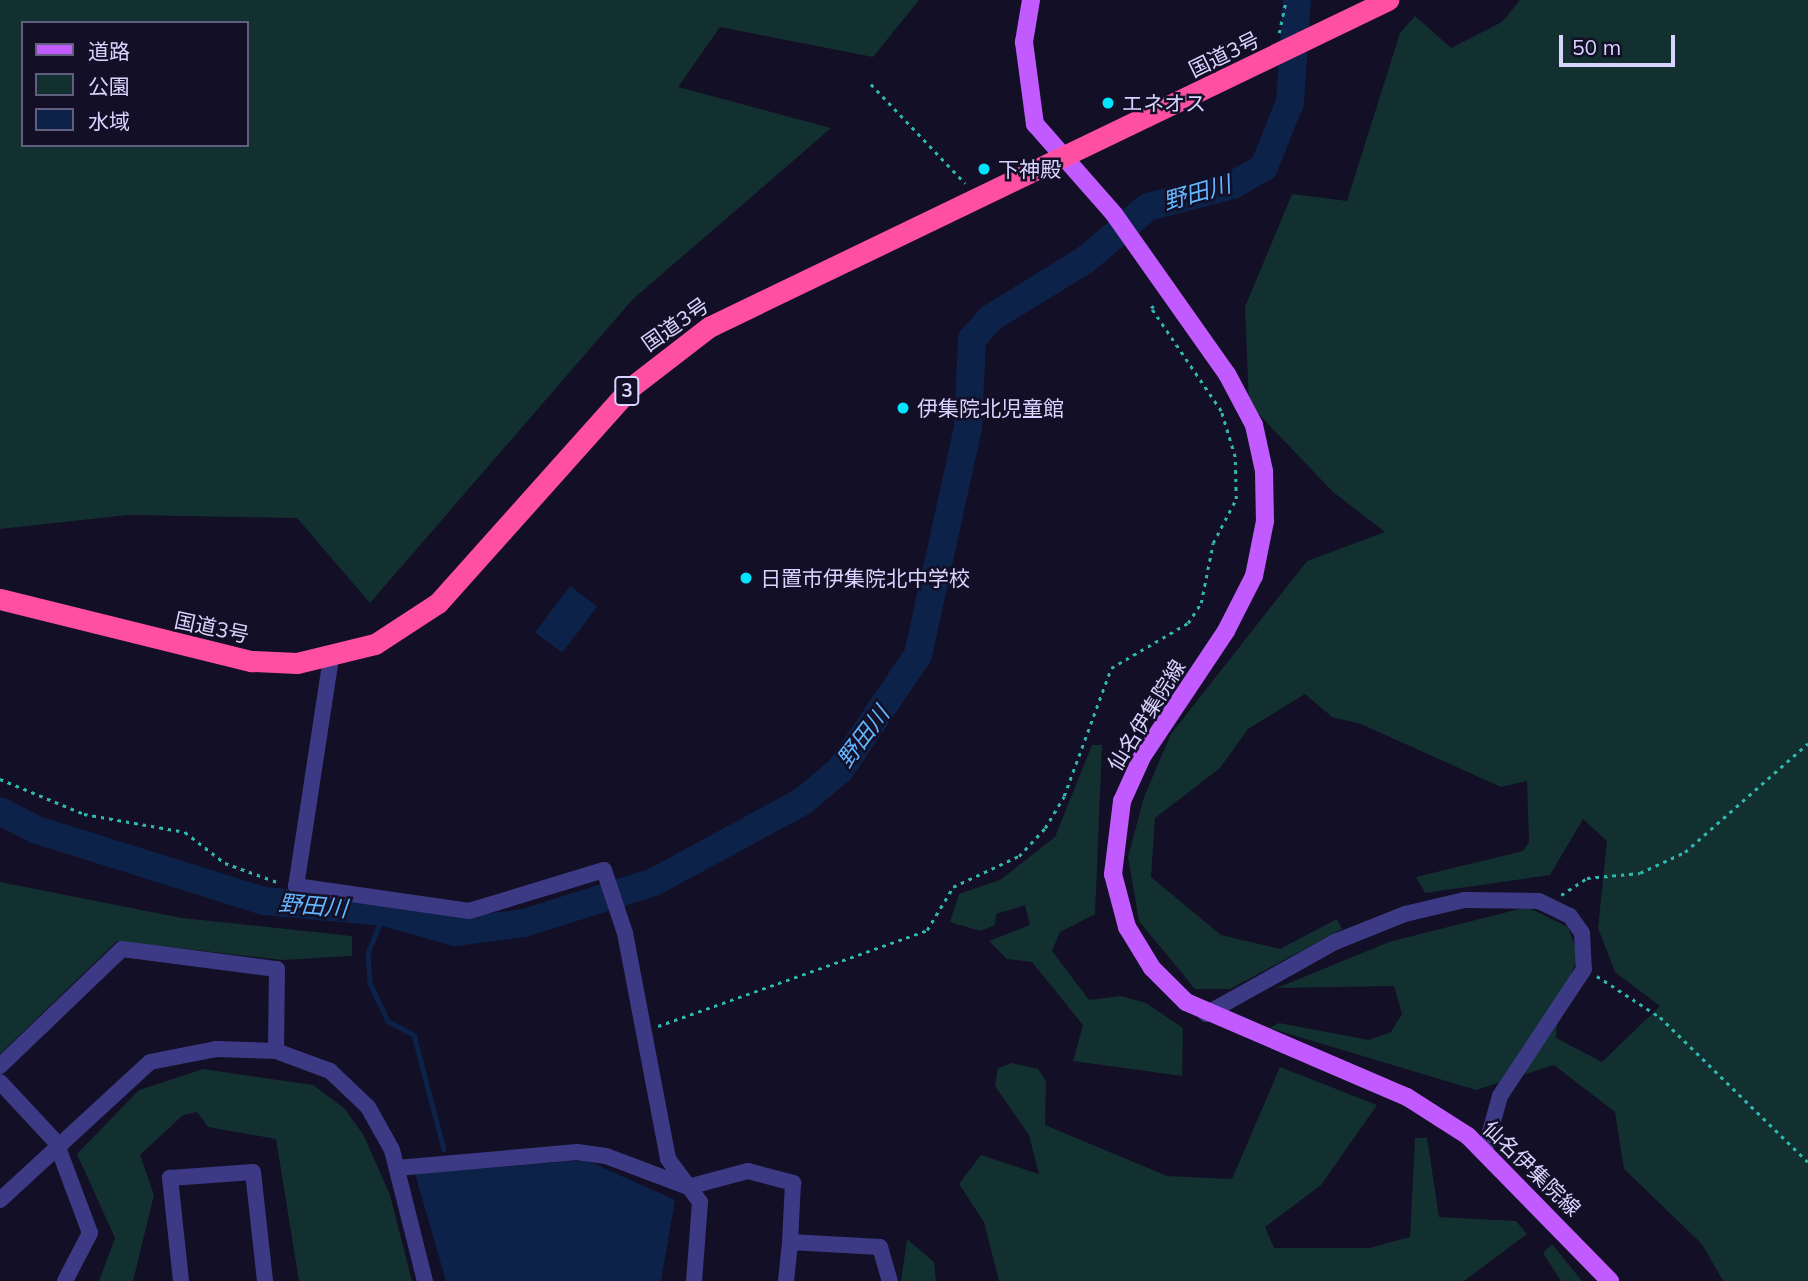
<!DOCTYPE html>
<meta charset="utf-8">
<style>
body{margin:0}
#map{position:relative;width:1808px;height:1281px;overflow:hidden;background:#130f26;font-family:Mulish,"Noto Sans JP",sans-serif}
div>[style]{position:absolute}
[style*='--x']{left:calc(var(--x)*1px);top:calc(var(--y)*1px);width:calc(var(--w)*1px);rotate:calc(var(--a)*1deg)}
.green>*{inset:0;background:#12302f}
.water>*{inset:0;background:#0c2248;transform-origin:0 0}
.stream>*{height:4.5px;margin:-2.25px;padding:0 2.25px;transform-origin:2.25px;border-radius:2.25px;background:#0c2248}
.river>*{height:28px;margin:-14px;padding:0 14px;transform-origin:14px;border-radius:14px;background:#0c2248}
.path>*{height:2.5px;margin-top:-1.25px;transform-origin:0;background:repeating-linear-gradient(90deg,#2fb8b0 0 3.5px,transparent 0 8.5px)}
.minor>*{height:16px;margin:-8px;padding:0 8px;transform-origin:8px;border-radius:8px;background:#3d3a85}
.major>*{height:18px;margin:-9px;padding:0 9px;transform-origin:9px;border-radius:9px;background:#c25bff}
.highway>*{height:21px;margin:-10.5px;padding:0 10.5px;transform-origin:10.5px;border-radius:10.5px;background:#ff4fa3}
.dots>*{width:19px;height:19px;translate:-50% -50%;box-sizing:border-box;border:4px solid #130f26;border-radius:50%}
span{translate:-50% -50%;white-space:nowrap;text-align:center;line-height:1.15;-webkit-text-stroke:5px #130f26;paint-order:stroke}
.shield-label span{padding:2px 5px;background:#130f26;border:2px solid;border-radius:5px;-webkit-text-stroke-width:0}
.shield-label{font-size:19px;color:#d9d4ff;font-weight:700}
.street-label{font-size:21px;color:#d9d4ff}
.poi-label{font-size:21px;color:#d9d4ff}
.left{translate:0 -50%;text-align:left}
.water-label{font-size:23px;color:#62b6ff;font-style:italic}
.legend{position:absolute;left:21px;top:21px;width:228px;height:126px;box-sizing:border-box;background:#130f26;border:2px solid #625e7d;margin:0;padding:9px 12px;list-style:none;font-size:21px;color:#d9d4ff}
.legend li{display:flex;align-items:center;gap:14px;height:35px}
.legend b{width:35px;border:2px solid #625e7d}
.scale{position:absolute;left:1559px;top:35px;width:116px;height:32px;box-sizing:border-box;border:4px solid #d9d4ff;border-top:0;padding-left:9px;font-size:21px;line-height:24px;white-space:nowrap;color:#d9d4ff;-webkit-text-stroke:5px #130f26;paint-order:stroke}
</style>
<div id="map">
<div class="green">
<i style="clip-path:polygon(evenodd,0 0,919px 0,873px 57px,720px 27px,678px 87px,831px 128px,632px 300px,370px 603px,297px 518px,128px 515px,0 529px,0 0,23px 23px,247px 23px,247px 145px,23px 145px,23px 23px)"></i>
<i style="clip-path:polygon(1520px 0,1808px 0,1808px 1281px,1723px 1281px,1702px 1244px,1624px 1169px,1615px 1112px,1554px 1065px,1476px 1090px,1269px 1028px,1279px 1023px,1369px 1040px,1391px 1032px,1402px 1014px,1394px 986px,1277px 988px,1389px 942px,1527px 907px,1568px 927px,1579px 956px,1558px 1003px,1556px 1038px,1602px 1062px,1660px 1006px,1615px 972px,1598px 928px,1607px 841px,1583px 819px,1550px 875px,1425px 893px,1416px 877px,1523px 851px,1529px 842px,1527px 781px,1501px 787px,1361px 724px,1332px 717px,1305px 694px,1248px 729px,1220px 768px,1155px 818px,1151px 877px,1221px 935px,1280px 949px,1337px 919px,1342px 929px,1230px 989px,1195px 989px,1139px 921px,1128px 857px,1144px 797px,1171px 734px,1307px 561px,1385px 532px,1333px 492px,1249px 404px,1245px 307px,1292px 194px,1347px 201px,1400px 33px,1415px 16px,1451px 48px,1502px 22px)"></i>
<i style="clip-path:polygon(1092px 745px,1102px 745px,1095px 914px,1060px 932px,1052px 951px,1089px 1000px,1121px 996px,1146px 1003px,1183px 1028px,1182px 1076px,1073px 1061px,1083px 1025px,1032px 962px,1007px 959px,989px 941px,1030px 925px,1025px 905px,996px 914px,995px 925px,980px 931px,950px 922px,959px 894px,1000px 880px,1055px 837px)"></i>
<i style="clip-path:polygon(0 882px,182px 918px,352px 936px,352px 956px,283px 960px,117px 941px,0 1054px)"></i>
<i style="clip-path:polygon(1012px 1063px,1038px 1069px,1046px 1081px,1045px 1125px,1167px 1176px,1232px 1179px,1280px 1067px,1377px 1105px,1321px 1185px,1265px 1227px,1274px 1248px,1369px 1248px,1410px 1237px,1415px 1138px,1427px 1138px,1439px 1217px,1516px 1221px,1527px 1234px,1464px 1281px,999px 1281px,984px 1222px,959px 1184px,981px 1155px,1039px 1174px,1029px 1135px,995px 1086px,998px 1068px)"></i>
<i style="clip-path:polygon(203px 1069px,313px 1085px,344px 1108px,363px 1134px,390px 1195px,412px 1281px,299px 1281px,276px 1139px,208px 1127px,197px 1112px,183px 1115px,140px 1155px,154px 1195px,133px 1281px,99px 1281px,115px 1238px,77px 1154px,139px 1090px)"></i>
<i style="clip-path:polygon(907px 1239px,934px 1262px,936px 1281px,901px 1281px)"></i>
<i style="clip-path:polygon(1552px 1244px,1582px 1281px,1561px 1281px,1543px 1253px)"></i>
</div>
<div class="water">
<i style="left:570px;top:586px;width:34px;height:58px;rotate:37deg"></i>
<i style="clip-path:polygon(586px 1160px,675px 1200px,661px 1281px,446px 1281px,415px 1174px)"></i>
</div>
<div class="stream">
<i style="--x:385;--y:912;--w:44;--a:112.5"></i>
<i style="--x:368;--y:953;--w:30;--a:86"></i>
<i style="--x:370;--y:983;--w:42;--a:64.7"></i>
<i style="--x:388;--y:1021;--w:30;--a:28"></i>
<i style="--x:414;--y:1035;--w:118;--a:75.3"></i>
</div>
<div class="river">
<i style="--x:0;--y:811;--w:42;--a:27.2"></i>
<i style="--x:37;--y:830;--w:238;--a:17.4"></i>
<i style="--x:264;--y:901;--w:121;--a:5.2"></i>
<i style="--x:385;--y:912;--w:73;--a:15.9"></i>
<i style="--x:455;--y:932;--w:70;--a:-7.4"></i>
<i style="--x:524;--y:923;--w:136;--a:-17.5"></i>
<i style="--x:654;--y:882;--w:170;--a:-28.5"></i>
<i style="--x:803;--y:801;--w:48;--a:-40"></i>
<i style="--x:840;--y:770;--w:139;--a:-55.9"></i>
<i style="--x:918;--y:655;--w:233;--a:-77.6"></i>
<i style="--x:968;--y:427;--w:88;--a:-87.4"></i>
<i style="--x:972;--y:339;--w:28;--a:-48"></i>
<i style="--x:991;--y:318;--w:110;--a:-31.7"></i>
<i style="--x:1085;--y:260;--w:82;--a:-40.1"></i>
<i style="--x:1148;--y:207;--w:88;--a:-14.5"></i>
<i style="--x:1233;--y:185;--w:36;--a:-30"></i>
<i style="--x:1264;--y:167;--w:70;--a:-68.2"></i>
<i style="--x:1290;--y:102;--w:102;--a:-86.1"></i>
</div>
<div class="path">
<i style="--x:1279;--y:33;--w:34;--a:-78"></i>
<i style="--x:871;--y:84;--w:137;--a:46.5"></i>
<i style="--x:0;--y:779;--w:91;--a:22.6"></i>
<i style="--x:84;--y:814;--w:103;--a:10.1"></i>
<i style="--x:185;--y:832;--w:51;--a:37.8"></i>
<i style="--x:225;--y:863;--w:59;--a:20"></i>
<i style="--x:1561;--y:895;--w:31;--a:-33"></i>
<i style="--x:1587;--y:878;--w:53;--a:-5.4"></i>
<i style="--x:1640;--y:873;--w:50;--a:-25"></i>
<i style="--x:1685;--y:852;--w:164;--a:-41.5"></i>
<i style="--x:1597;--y:976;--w:75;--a:33.1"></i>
<i style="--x:1660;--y:1017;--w:207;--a:44.4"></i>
<i style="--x:658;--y:1026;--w:286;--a:-19.6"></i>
<i style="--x:927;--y:930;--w:50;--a:-58.8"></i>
<i style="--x:953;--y:887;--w:73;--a:-25.2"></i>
<i style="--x:1019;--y:856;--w:38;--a:-47"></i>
<i style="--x:1045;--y:828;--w:37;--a:-59"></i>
<i style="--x:1064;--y:796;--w:136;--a:-69.8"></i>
<i style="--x:1111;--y:668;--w:89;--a:-30.3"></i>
<i style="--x:1188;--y:623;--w:24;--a:-57"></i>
<i style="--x:1201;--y:603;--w:61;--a:-78.7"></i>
<i style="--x:1213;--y:543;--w:50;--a:-62.4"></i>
<i style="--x:1236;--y:499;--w:42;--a:-91.4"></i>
<i style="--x:1235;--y:457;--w:48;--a:-106.9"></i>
<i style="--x:1221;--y:411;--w:125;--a:-124.2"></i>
<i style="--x:1151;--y:308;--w:6;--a:-39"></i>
</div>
<div class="minor">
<i style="--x:331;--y:658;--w:231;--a:98.7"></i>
<i style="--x:296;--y:886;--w:175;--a:8.2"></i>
<i style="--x:469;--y:911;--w:141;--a:-16.9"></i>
<i style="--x:604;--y:870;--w:66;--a:71.6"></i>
<i style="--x:625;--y:933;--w:230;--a:79.2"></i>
<i style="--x:668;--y:1159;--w:54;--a:53.3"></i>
<i style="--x:700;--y:1202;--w:79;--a:94.3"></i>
<i style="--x:1206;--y:1014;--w:148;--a:-29.2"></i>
<i style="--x:1335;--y:942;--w:75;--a:-21.8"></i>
<i style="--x:1405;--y:914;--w:61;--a:-13.3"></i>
<i style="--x:1464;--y:900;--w:75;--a:0.8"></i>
<i style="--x:1539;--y:901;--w:34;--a:26"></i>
<i style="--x:1570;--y:916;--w:21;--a:55"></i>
<i style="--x:1582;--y:933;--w:36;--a:87"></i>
<i style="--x:1584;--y:969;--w:152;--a:123.5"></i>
<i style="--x:1500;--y:1096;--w:56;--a:105.5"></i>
<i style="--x:0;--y:1066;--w:169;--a:-43.8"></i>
<i style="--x:122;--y:949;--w:156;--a:7.4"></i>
<i style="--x:277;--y:969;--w:82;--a:90.7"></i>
<i style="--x:0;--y:1082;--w:82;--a:47"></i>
<i style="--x:56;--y:1142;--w:97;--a:69.5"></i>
<i style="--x:90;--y:1233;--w:54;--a:117.5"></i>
<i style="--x:397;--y:1168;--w:181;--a:-5.1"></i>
<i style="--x:577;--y:1152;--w:29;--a:8"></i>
<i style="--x:606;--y:1156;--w:88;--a:20.7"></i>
<i style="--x:688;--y:1187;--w:62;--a:-14.9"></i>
<i style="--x:748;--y:1171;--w:47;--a:14.9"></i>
<i style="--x:793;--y:1183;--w:59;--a:92.9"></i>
<i style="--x:790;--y:1242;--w:90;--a:3.2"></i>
<i style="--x:880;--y:1247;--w:35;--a:74"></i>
<i style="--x:0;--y:1200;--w:204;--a:-42.6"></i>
<i style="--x:150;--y:1062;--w:67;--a:-11.1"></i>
<i style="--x:216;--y:1049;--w:60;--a:1.9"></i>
<i style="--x:276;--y:1051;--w:58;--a:20.3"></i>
<i style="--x:330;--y:1071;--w:52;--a:43.5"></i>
<i style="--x:368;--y:1107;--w:49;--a:60.8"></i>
<i style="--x:392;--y:1150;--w:135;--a:75.9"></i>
<i style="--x:181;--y:1281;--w:104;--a:-96.1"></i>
<i style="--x:170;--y:1178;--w:83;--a:-4.1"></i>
<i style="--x:253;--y:1172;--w:110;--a:83.7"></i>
<i style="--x:786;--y:1281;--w:39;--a:-84"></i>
</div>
<div class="major">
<i style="--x:1031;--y:0;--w:43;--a:99.5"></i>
<i style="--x:1024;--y:42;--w:83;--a:82.4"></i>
<i style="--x:1035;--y:124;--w:120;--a:48.7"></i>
<i style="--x:1114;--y:214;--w:196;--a:54.8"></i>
<i style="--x:1227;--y:374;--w:58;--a:62.1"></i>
<i style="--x:1254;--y:425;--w:47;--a:77.7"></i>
<i style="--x:1264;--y:471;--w:50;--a:88.9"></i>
<i style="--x:1265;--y:521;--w:56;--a:101.3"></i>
<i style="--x:1254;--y:576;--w:62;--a:117"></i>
<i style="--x:1226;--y:631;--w:151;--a:123.7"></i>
<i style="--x:1142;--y:757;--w:48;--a:114.4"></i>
<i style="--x:1122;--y:801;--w:74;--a:97"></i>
<i style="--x:1113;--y:874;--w:55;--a:75.2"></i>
<i style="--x:1127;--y:927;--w:48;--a:58.6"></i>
<i style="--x:1152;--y:968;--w:48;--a:45"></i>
<i style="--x:1186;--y:1002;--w:241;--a:23.3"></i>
<i style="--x:1407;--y:1097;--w:72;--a:32.6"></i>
<i style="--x:1468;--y:1136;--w:203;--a:45.6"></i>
</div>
<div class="highway">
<i style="--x:0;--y:599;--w:259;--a:13.9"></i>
<i style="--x:251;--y:661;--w:46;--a:2.5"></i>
<i style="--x:297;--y:663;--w:80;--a:-13.7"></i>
<i style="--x:375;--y:644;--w:75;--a:-33.1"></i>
<i style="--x:438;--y:603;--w:288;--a:-48.2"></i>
<i style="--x:630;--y:388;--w:100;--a:-37.7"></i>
<i style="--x:709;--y:327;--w:754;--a:-25.72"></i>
</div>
<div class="dots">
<i style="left:1108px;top:103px;background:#00e5ff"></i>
<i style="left:984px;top:169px;background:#00e5ff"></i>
<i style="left:903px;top:408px;background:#00e5ff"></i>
<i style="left:746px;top:578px;background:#00e5ff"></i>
</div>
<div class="shield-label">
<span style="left:627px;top:391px">3</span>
</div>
<div class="street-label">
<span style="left:1224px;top:54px;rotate:-26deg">国道3号</span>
<span style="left:675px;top:324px;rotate:-35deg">国道3号</span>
<span style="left:212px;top:627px;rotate:12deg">国道3号</span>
<span style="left:1146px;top:715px;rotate:-58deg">仙名伊集院線</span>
<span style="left:1532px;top:1168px;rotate:44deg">仙名伊集院線</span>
</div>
<div class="poi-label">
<span class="left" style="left:1122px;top:103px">エネオス</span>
<span class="left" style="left:998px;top:169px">下神殿</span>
<span class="left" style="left:917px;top:408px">伊集院北児童館</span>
<span class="left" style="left:760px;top:578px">日置市伊集院北中学校</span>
</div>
<div class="water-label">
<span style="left:1197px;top:193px;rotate:-16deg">野田川</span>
<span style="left:863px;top:737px;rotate:-53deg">野田川</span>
<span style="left:313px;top:906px;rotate:5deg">野田川</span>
</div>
<ul class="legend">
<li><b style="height:9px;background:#c25bff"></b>道路</li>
<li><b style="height:19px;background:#12302f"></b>公園</li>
<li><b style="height:19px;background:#0c2248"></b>水域</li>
</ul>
<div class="scale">50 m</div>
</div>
